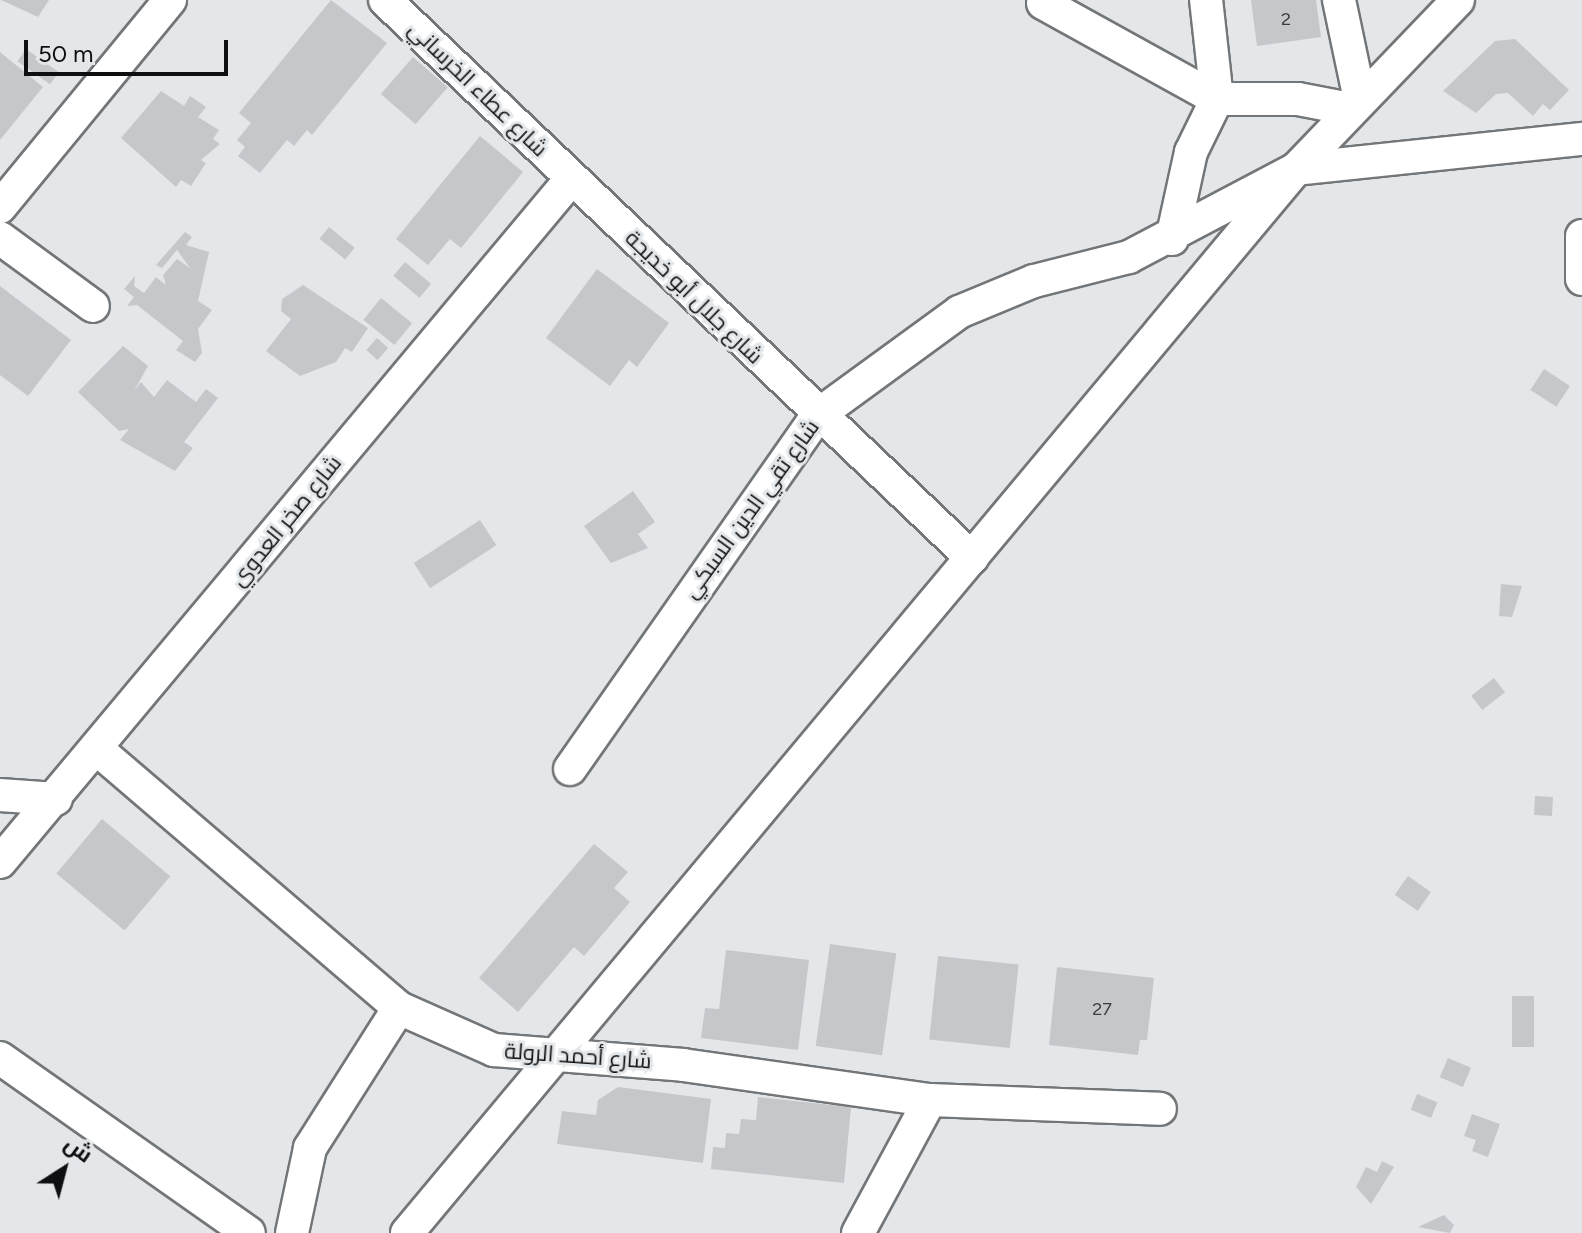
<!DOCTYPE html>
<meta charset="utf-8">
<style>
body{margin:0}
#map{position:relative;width:1582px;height:1233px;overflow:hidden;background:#e3e7ea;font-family:Figtree,Cairo,sans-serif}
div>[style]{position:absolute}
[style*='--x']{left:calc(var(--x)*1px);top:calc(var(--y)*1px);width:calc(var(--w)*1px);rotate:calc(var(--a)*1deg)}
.building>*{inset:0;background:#c5c8cb;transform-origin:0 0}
.roads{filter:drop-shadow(2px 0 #737678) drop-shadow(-2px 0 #737678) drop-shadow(0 2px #737678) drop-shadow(0 -2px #737678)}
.minor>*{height:32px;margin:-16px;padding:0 16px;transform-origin:16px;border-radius:16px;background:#fff}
span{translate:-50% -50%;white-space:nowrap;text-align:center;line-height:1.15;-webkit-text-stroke:6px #e3e7ea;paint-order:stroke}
.number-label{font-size:18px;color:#3c3d3f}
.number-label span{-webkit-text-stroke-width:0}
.street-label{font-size:22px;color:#0e0f10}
.north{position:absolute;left:24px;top:1129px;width:80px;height:80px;-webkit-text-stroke:6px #e3e7ea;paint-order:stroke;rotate:36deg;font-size:22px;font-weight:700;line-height:32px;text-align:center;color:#0e0f10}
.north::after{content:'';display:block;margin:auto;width:28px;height:36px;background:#0e0f10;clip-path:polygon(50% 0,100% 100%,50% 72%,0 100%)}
.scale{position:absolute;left:24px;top:40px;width:204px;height:36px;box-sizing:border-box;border:4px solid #0e0f10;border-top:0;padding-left:10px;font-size:24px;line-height:28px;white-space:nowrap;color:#0e0f10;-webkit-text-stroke:6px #e3e7ea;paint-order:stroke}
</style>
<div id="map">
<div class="building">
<i style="clip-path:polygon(1px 0,49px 0,38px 17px)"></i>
<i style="clip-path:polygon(331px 0,387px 43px,312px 135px,307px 130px,294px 146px,287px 140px,260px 173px,238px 156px,245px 147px,237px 140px,251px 123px,239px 113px)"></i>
<i style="clip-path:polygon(1251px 0,1316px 0,1321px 37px,1257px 46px)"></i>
<i style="clip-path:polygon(1515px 39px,1569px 90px,1550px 110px,1543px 104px,1533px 116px,1508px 93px,1496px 94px,1476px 113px,1443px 91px,1495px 41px)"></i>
<i style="left:26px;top:49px;width:40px;height:15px;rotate:35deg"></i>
<i style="clip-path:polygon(0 52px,43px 87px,0 140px)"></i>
<i style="left:413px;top:57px;width:46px;height:49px;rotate:41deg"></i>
<i style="clip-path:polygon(161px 91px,184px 106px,190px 96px,206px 107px,198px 117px,219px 130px,213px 139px,220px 144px,201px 160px,206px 163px,191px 186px,181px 180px,176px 187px,121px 138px)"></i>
<i style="clip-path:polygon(480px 136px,523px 172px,461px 248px,450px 239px,428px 265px,396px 239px)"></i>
<i style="left:329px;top:227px;width:33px;height:15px;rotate:39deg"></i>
<i style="clip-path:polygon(185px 232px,192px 237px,186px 245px,209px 252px,198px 301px,212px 310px,198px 329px,202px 353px,195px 362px,176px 350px,183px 341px,137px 305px,127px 306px,134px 297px,124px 289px,135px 276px,134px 286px,144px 293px,156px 277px,166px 285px,163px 275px,177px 259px,190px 268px,177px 250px,162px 268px,156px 265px)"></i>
<i style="left:405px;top:262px;width:34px;height:18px;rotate:40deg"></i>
<i style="clip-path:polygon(597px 269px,669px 323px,637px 367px,629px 360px,610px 386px,546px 338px)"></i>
<i style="clip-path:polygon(303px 285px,368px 328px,352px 352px,345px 348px,336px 362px,300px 376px,266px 351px,291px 319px,281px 311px,282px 299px)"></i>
<i style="clip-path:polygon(0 286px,71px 340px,28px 396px,0 375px)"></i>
<i style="left:381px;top:298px;width:40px;height:28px;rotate:39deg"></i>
<i style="left:377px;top:338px;width:15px;height:16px;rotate:42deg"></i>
<i style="clip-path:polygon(123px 346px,148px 366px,134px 391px,141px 382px,154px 397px,167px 380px,196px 402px,206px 389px,218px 398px,184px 442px,193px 448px,175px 471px,120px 440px,129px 429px,119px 431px,78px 392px)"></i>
<i style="left:1544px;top:369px;width:31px;height:25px;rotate:33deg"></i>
<i style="clip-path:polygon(633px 491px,655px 522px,638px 534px,648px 548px,611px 563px,584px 526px)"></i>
<i style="left:480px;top:520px;width:30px;height:79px;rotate:57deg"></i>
<i style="clip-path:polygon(1501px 584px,1522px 586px,1512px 617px,1499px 616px)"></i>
<i style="left:1494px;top:678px;width:18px;height:29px;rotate:52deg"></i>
<i style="left:1535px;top:796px;width:18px;height:19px;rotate:3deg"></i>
<i style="left:102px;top:819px;width:89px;height:71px;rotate:40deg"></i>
<i style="clip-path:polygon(594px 844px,628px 872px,614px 888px,630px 902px,584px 956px,574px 947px,518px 1012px,479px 978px)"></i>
<i style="left:1408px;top:876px;width:28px;height:23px;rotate:35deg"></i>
<i style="left:830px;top:944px;width:67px;height:103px;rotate:8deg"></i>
<i style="clip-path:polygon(726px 950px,809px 960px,798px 1050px,701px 1038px,705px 1008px,719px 1009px)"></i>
<i style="left:938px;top:956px;width:81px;height:84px;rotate:6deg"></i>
<i style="clip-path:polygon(1057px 967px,1154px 978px,1147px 1040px,1140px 1040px,1138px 1055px,1049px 1045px)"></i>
<i style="left:1512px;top:996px;width:22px;height:51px"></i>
<i style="left:1448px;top:1058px;width:25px;height:21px;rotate:23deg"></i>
<i style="clip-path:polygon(618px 1087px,711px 1099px,703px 1163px,557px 1144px,562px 1111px,596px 1115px,598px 1100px)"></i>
<i style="left:1417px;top:1094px;width:22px;height:17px;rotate:22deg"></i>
<i style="clip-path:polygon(758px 1097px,851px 1107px,844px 1183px,711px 1169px,713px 1147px,725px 1148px,726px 1133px,739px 1134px,741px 1119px,756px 1120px)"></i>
<i style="clip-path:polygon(1472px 1114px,1500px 1124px,1488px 1157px,1472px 1151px,1476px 1140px,1464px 1136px)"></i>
<i style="clip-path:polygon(1382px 1161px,1394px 1167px,1371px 1204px,1356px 1187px,1366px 1167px,1377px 1172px)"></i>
<i style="clip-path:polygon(1444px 1215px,1454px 1225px,1450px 1233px,1418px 1227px)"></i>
</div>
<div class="roads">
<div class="minor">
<i style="--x:385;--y:0;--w:810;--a:43.55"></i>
<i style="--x:1339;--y:0;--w:102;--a:78.1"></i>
<i style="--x:1043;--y:3;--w:199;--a:28.9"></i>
<i style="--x:1217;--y:99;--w:81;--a:0"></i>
<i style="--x:1298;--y:99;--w:53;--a:10.9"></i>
<i style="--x:0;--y:207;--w:268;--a:-50.6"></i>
<i style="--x:1582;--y:236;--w:43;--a:90"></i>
<i style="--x:0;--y:238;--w:115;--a:36.2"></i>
<i style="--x:1172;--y:239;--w:89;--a:-77.7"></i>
<i style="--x:1191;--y:152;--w:59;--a:-63.9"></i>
<i style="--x:1217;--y:99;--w:100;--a:-96.3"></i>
<i style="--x:97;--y:749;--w:398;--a:40.6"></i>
<i style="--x:399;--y:1008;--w:104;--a:23.9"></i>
<i style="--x:494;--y:1050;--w:190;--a:4.5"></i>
<i style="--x:683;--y:1065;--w:249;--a:8.1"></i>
<i style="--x:930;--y:1100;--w:230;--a:2.2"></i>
<i style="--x:570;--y:769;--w:432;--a:-55"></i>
<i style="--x:818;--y:415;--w:175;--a:-36.1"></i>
<i style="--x:959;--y:312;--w:81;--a:-22.5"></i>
<i style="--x:1034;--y:281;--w:98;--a:-14.2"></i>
<i style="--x:1129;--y:257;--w:189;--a:-27.8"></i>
<i style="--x:1296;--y:169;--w:234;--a:-46.2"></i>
<i style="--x:0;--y:795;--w:56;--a:4.1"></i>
<i style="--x:0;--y:862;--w:890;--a:-50.1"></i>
<i style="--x:0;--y:1058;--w:304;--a:35.1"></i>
<i style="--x:292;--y:1233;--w:87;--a:-78"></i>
<i style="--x:310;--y:1148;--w:166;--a:-57.6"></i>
<i style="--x:407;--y:1233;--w:1387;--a:-50.12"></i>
<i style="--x:1296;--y:169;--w:288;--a:-6"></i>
<i style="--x:858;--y:1233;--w:151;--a:-61.6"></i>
</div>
</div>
<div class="number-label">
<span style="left:1286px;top:19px">2</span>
<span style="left:1102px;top:1009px">27</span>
</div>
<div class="street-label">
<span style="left:478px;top:89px;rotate:44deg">شارع عطاء الخرساني</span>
<span style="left:694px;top:297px;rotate:44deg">شارع جلال أبو خديجة</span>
<span style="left:751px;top:509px;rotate:-54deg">شارع تقي الدين السبكي</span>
<span style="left:286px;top:521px;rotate:-51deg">شارع صخر العدوي</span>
<span style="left:578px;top:1056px;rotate:4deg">شارع أحمد الرولة</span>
</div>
<div class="north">ش</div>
<div class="scale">50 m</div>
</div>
